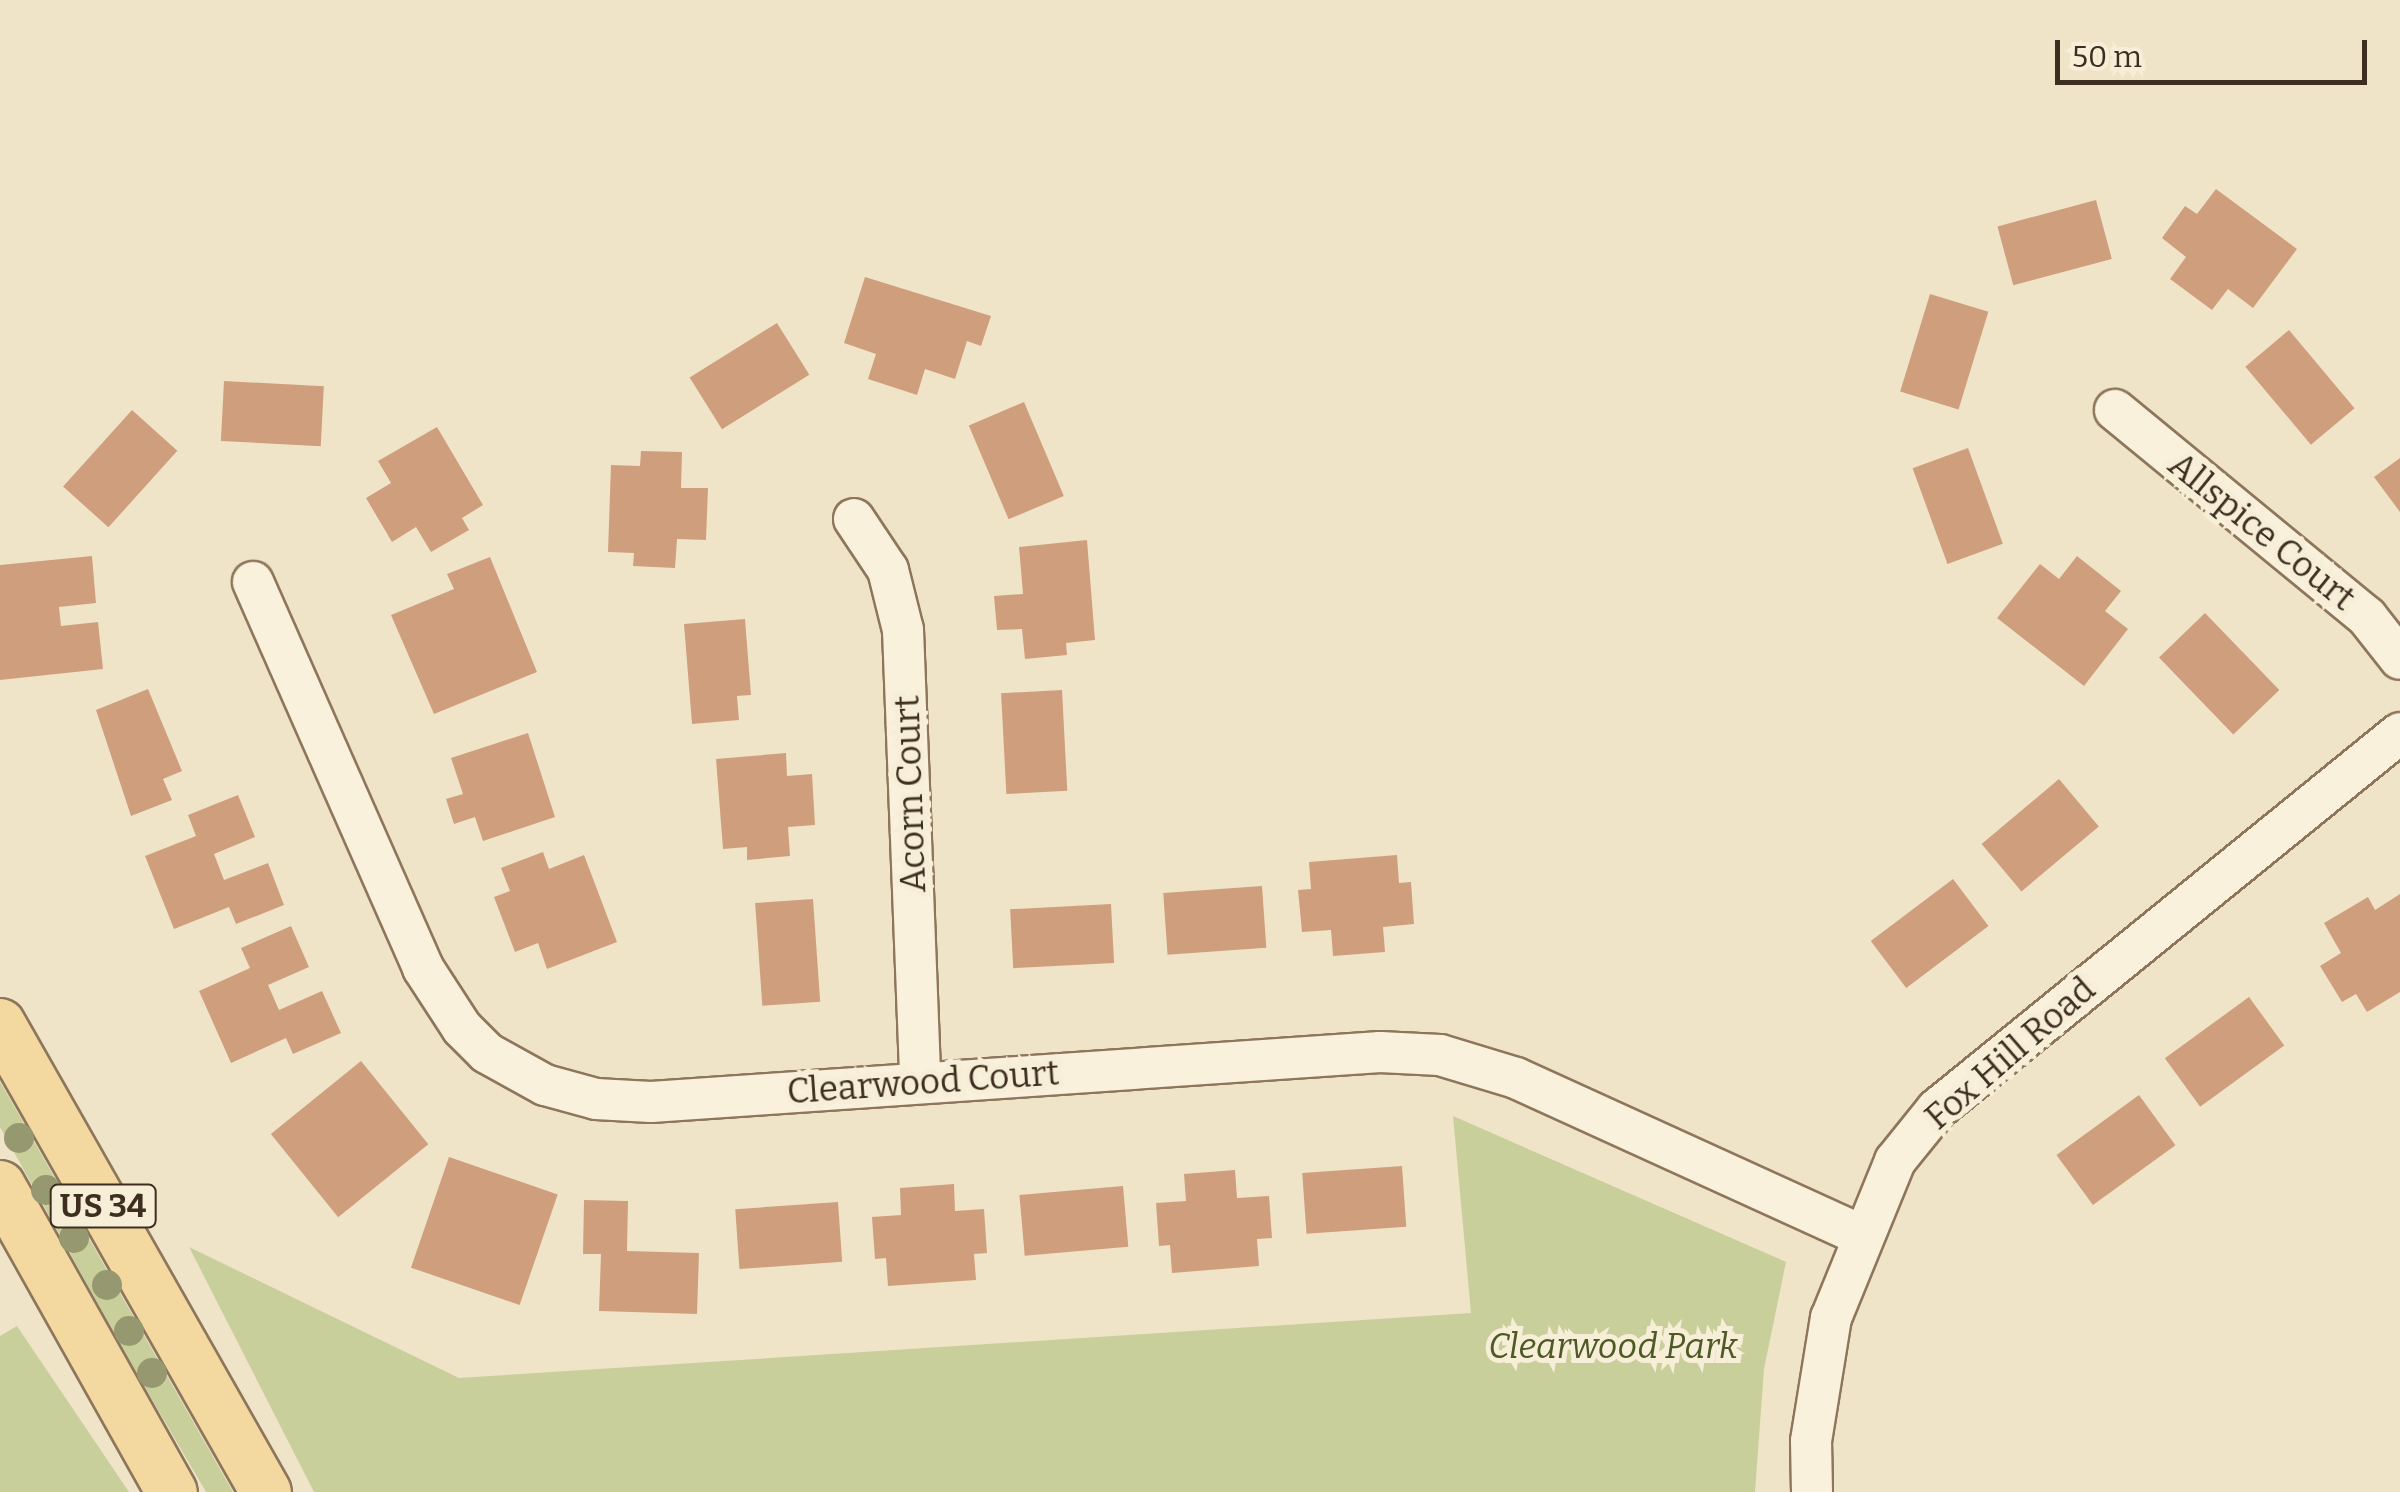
<!DOCTYPE html>
<style>
body{margin:0}
#map{position:relative;width:2400px;height:1492px;overflow:hidden;background:#f0e4c8;font-family:Bitter,serif}
div>[style]{position:absolute}
[style*='--x']{left:calc(var(--x)*1px);top:calc(var(--y)*1px);width:calc(var(--w)*1px);rotate:calc(var(--a)*1deg)}
.green>*{inset:0;background:#c9cf9b}
.building>*{inset:0;background:#cf9f7d;transform-origin:0 0}
.roads{filter:drop-shadow(2px 0 #8d765c) drop-shadow(-2px 0 #8d765c) drop-shadow(0 2px #8d765c) drop-shadow(0 -2px #8d765c)}
.minor>*{height:40px;margin:-20px;padding:0 20px;transform-origin:20px;border-radius:20px;background:#faf1dc}
.major>*{height:50px;margin:-25px;padding:0 25px;transform-origin:25px;border-radius:25px;background:#f3d9a0}
.trees>*{width:30px;height:30px;margin:-15px;border-radius:50%;background:#96986f}
span{translate:-50% -50%;white-space:nowrap;text-align:center;line-height:1.15;-webkit-text-stroke:10px #f7eed8;paint-order:stroke}
.shield-label span{padding:2px 8px;background:#f7eed8;border:2px solid;border-radius:8px;-webkit-text-stroke-width:0}
.shield-label{font-size:32px;color:#3d2e20;font-weight:700}
.street-label{font-size:35px;color:#3d2e20}
.park-label{font-size:35px;color:#4d5a26;font-style:italic}
.scale{position:absolute;left:2055px;top:40px;width:312px;height:45px;box-sizing:border-box;border:5px solid #3d2e20;border-top:0;padding-left:12px;font-size:30px;line-height:35px;white-space:nowrap;color:#3d2e20;-webkit-text-stroke:8px #f7eed8;paint-order:stroke}
</style>
<div id="map">
<div class="green">
<i style="clip-path:polygon(0 1082px,2px 1085px,233px 1492px,206px 1492px,137px 1374px,0 1127px)"></i>
<i style="clip-path:polygon(1453px 1116px,1786px 1262px,1764px 1369px,1755px 1492px,314px 1492px,189px 1247px,459px 1378px,1471px 1313px)"></i>
<i style="clip-path:polygon(17px 1326px,129px 1492px,0 1492px,0 1336px)"></i>
</div>
<div class="building">
<i style="clip-path:polygon(2216px 189px,2297px 249px,2253px 308px,2228px 289px,2212px 310px,2170px 279px,2186px 257px,2162px 238px,2185px 206px,2197px 214px)"></i>
<i style="left:2096px;top:200px;width:61px;height:102px;rotate:75deg"></i>
<i style="clip-path:polygon(865px 277px,991px 316px,981px 346px,967px 341px,955px 379px,925px 369px,917px 395px,868px 379px,876px 354px,844px 343px)"></i>
<i style="left:1930px;top:294px;width:61px;height:102px;rotate:17deg"></i>
<i style="left:777px;top:323px;width:61px;height:103px;rotate:58deg"></i>
<i style="left:2289px;top:330px;width:102px;height:57px;rotate:50deg"></i>
<i style="left:224px;top:381px;width:100px;height:60px;rotate:3deg"></i>
<i style="left:1024px;top:402px;width:102px;height:60px;rotate:67deg"></i>
<i style="left:132px;top:410px;width:61px;height:103px;rotate:42deg"></i>
<i style="clip-path:polygon(437px 427px,483px 505px,462px 518px,469px 530px,431px 552px,416px 527px,392px 542px,366px 498px,391px 483px,378px 461px)"></i>
<i style="left:1968px;top:448px;width:102px;height:59px;rotate:70deg"></i>
<i style="clip-path:polygon(641px 451px,682px 452px,681px 488px,708px 488px,706px 540px,677px 539px,675px 568px,633px 566px,634px 553px,608px 552px,611px 465px,640px 466px)"></i>
<i style="clip-path:polygon(2400px 458px,2400px 512px,2374px 477px)"></i>
<i style="clip-path:polygon(1087px 540px,1095px 640px,1066px 643px,1067px 655px,1025px 659px,1022px 629px,997px 630px,994px 596px,1023px 594px,1019px 547px)"></i>
<i style="clip-path:polygon(92px 556px,96px 603px,59px 607px,61px 626px,98px 622px,103px 669px,0 680px,0 565px)"></i>
<i style="clip-path:polygon(2077px 556px,2121px 591px,2105px 611px,2128px 629px,2084px 686px,1997px 618px,2040px 564px,2059px 579px)"></i>
<i style="clip-path:polygon(490px 557px,537px 672px,434px 714px,391px 615px,454px 589px,447px 574px)"></i>
<i style="left:2205px;top:613px;width:107px;height:64px;rotate:46deg"></i>
<i style="clip-path:polygon(745px 619px,751px 695px,737px 696px,739px 720px,692px 724px,684px 624px)"></i>
<i style="clip-path:polygon(148px 689px,182px 771px,163px 779px,172px 800px,131px 816px,96px 710px)"></i>
<i style="left:1062px;top:690px;width:101px;height:61px;rotate:87deg"></i>
<i style="clip-path:polygon(528px 733px,555px 817px,483px 841px,475px 817px,454px 824px,446px 799px,463px 794px,451px 758px)"></i>
<i style="clip-path:polygon(786px 753px,787px 776px,812px 774px,815px 825px,788px 827px,790px 856px,747px 860px,747px 847px,723px 849px,716px 759px)"></i>
<i style="left:2059px;top:779px;width:62px;height:101px;rotate:50deg"></i>
<i style="clip-path:polygon(238px 795px,255px 837px,214px 854px,224px 880px,268px 863px,284px 905px,236px 924px,229px 907px,174px 929px,145px 856px,196px 836px,188px 815px)"></i>
<i style="clip-path:polygon(543px 852px,549px 869px,584px 855px,617px 942px,547px 969px,538px 943px,515px 952px,494px 897px,510px 891px,501px 868px)"></i>
<i style="clip-path:polygon(1397px 855px,1399px 883px,1411px 882px,1414px 924px,1383px 927px,1385px 952px,1333px 956px,1331px 930px,1302px 932px,1298px 890px,1311px 889px,1309px 862px)"></i>
<i style="left:1953px;top:879px;width:59px;height:103px;rotate:53deg"></i>
<i style="left:1262px;top:886px;width:62px;height:99px;rotate:86deg"></i>
<i style="clip-path:polygon(2400px 894px,2400px 992px,2367px 1012px,2356px 994px,2342px 1002px,2320px 966px,2341px 953px,2324px 923px,2368px 897px,2375px 910px)"></i>
<i style="left:813px;top:899px;width:103px;height:58px;rotate:86deg"></i>
<i style="left:1111px;top:904px;width:59px;height:101px;rotate:87deg"></i>
<i style="clip-path:polygon(291px 926px,309px 967px,268px 985px,279px 1010px,322px 991px,341px 1033px,293px 1054px,286px 1038px,231px 1063px,199px 991px,250px 968px,241px 948px)"></i>
<i style="left:2249px;top:997px;width:60px;height:104px;rotate:54deg"></i>
<i style="left:361px;top:1061px;width:107px;height:116px;rotate:51deg"></i>
<i style="left:2139px;top:1095px;width:62px;height:102px;rotate:54deg"></i>
<i style="left:449px;top:1157px;width:115px;height:117px;rotate:19deg"></i>
<i style="left:1402px;top:1166px;width:61px;height:100px;rotate:86deg"></i>
<i style="clip-path:polygon(1235px 1170px,1237px 1198px,1269px 1196px,1272px 1238px,1257px 1239px,1259px 1266px,1172px 1273px,1170px 1245px,1159px 1246px,1156px 1203px,1186px 1201px,1184px 1174px)"></i>
<i style="clip-path:polygon(954px 1184px,955px 1211px,984px 1209px,987px 1253px,974px 1254px,976px 1280px,888px 1286px,886px 1258px,875px 1259px,872px 1217px,901px 1215px,900px 1188px)"></i>
<i style="left:1123px;top:1186px;width:61px;height:104px;rotate:85deg"></i>
<i style="clip-path:polygon(584px 1200px,628px 1201px,627px 1251px,699px 1253px,697px 1314px,599px 1311px,601px 1254px,583px 1254px)"></i>
<i style="left:838px;top:1202px;width:60px;height:103px;rotate:86deg"></i>
</div>
<div class="roads">
<div class="minor">
<i style="--x:2115;--y:410;--w:326;--a:39.4"></i>
<i style="--x:2367;--y:617;--w:53;--a:51.8"></i>
<i style="--x:854;--y:519;--w:61;--a:56.3"></i>
<i style="--x:888;--y:570;--w:62;--a:76"></i>
<i style="--x:903;--y:630;--w:450;--a:87.8"></i>
<i style="--x:253;--y:582;--w:422;--a:66.2"></i>
<i style="--x:423;--y:968;--w:72;--a:57"></i>
<i style="--x:462;--y:1028;--w:35;--a:45"></i>
<i style="--x:487;--y:1053;--w:66;--a:28.9"></i>
<i style="--x:545;--y:1085;--w:53;--a:15.4"></i>
<i style="--x:596;--y:1099;--w:55;--a:3.1"></i>
<i style="--x:651;--y:1102;--w:731;--a:-3.92"></i>
<i style="--x:1380;--y:1052;--w:60;--a:2.9"></i>
<i style="--x:1440;--y:1055;--w:79;--a:16.8"></i>
<i style="--x:1516;--y:1078;--w:378;--a:24.5"></i>
<i style="--x:1812;--y:1492;--w:51;--a:-91.1"></i>
<i style="--x:1811;--y:1441;--w:125;--a:-80.8"></i>
<i style="--x:1831;--y:1318;--w:170;--a:-67.8"></i>
<i style="--x:1895;--y:1161;--w:67;--a:-51.1"></i>
<i style="--x:1937;--y:1109;--w:596;--a:-39.08"></i>
</div>
<div class="major">
<i style="--x:0;--y:1024;--w:538;--a:60.39"></i>
<i style="--x:0;--y:1186;--w:351;--a:60.7"></i>
</div>
</div>
<div class="trees">
<i style="left:19px;top:1138px"></i>
<i style="left:46px;top:1190px"></i>
<i style="left:74px;top:1238px"></i>
<i style="left:107px;top:1285px"></i>
<i style="left:129px;top:1331px"></i>
<i style="left:152px;top:1373px"></i>
</div>
<div class="shield-label">
<span style="left:103px;top:1206px">US 34</span>
</div>
<div class="street-label">
<span style="left:2262px;top:531px;rotate:39deg">Allspice Court</span>
<span style="left:910px;top:794px;rotate:-92deg">Acorn Court</span>
<span style="left:2010px;top:1053px;rotate:-41deg">Fox Hill Road</span>
<span style="left:923px;top:1082px;rotate:-4deg">Clearwood Court</span>
</div>
<div class="park-label">
<span style="left:1613px;top:1346px">Clearwood Park</span>
</div>
<div class="scale">50 m</div>
</div>
